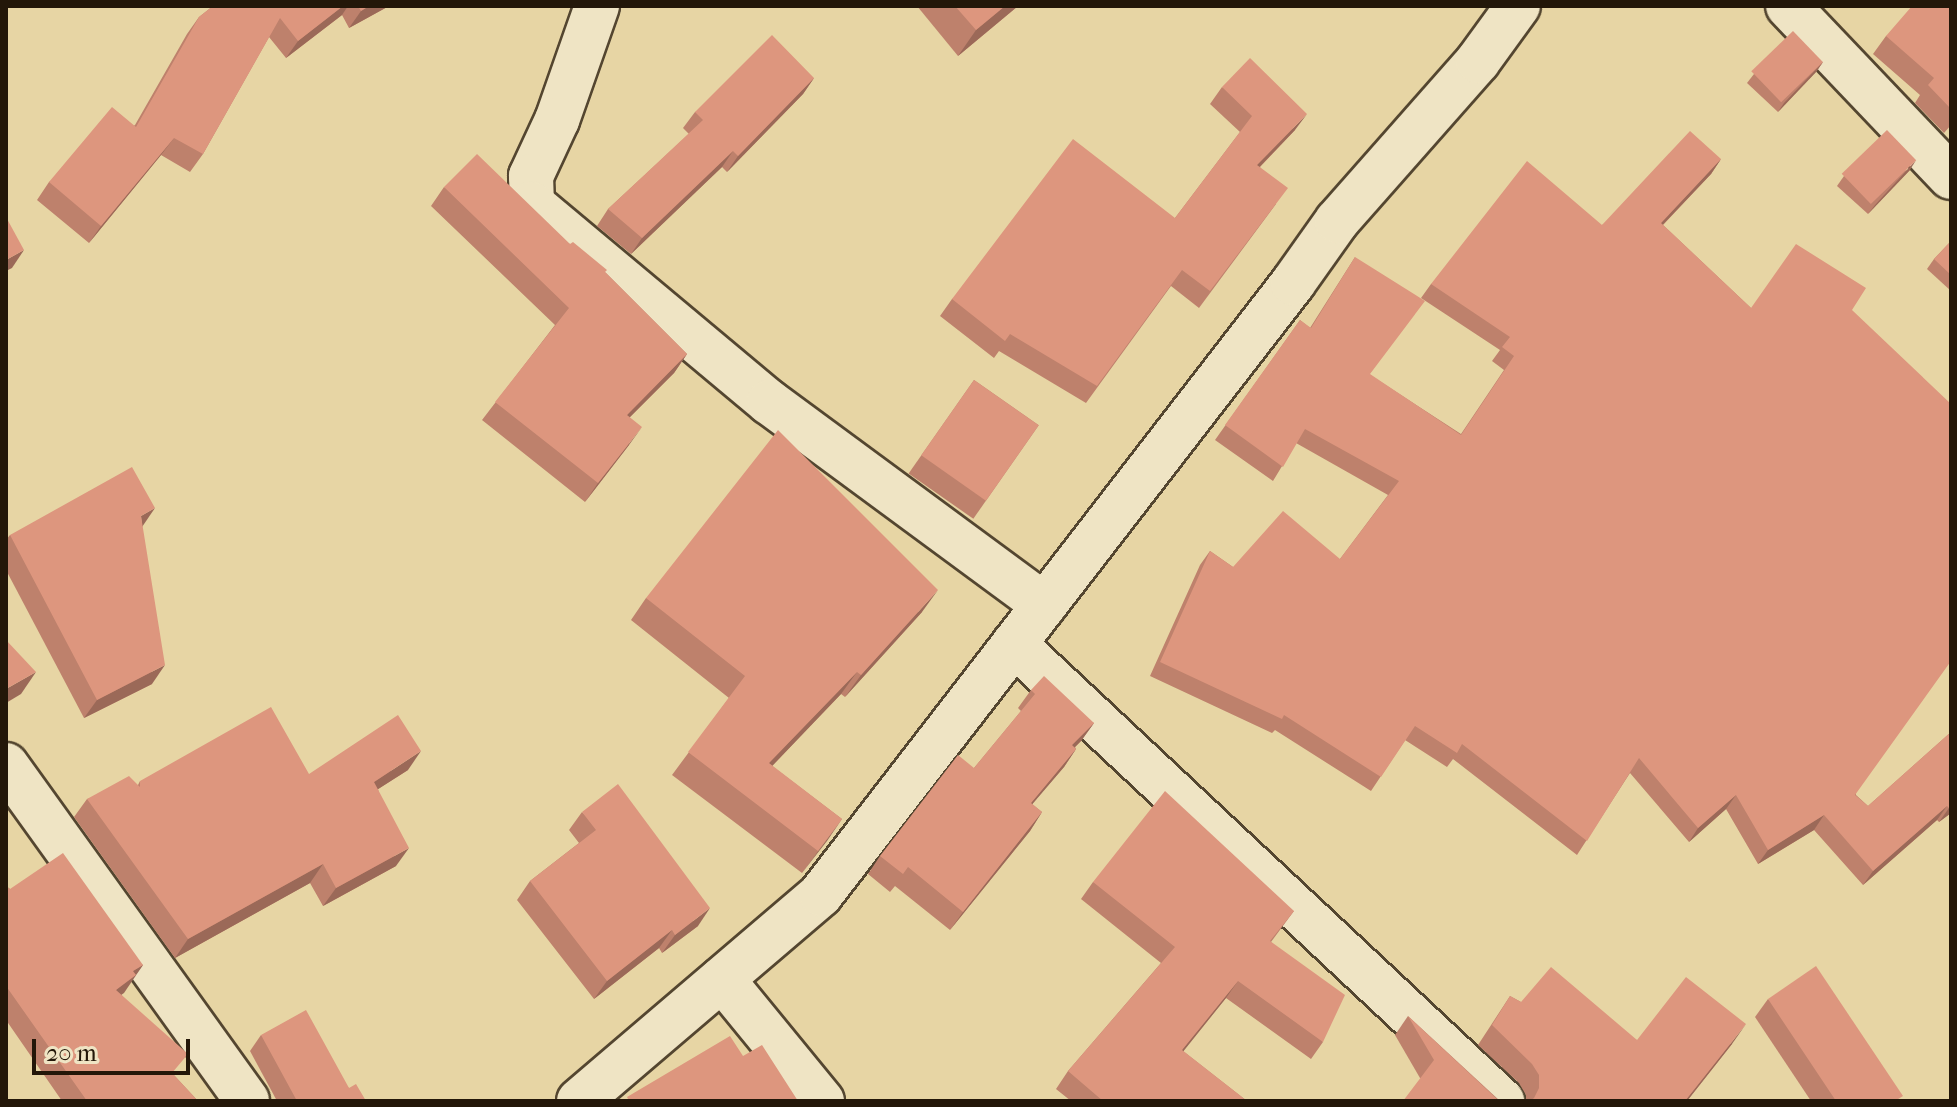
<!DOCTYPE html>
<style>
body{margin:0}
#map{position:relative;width:1957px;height:1107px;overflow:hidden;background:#e7d5a4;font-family:"IM FELL French Canon",serif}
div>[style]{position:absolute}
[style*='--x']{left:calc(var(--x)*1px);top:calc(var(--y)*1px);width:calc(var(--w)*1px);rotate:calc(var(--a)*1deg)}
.roads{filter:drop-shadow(2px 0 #544630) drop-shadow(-2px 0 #544630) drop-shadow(0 2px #544630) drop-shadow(0 -2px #544630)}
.street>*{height:44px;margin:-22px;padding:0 22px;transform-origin:22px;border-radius:22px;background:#efe4c4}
.wall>*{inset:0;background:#be816c;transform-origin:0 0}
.shaded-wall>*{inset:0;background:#9b6958}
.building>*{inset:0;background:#dd967e;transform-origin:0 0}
span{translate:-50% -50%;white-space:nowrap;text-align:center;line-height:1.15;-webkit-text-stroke:6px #efe4c4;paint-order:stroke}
.frame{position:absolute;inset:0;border:8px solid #231709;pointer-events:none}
.scale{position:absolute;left:32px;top:1039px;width:158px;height:36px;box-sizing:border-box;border:4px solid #231709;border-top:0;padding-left:10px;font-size:24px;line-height:28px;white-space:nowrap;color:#231709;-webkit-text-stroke:6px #efe4c4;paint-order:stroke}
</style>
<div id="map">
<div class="roads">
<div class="street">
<i style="--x:597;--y:6;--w:121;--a:109.3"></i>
<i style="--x:557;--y:120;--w:62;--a:114.9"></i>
<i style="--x:531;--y:176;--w:28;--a:88"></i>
<i style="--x:532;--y:204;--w:309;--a:39.9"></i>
<i style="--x:769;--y:402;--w:342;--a:36.4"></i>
<i style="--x:1788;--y:6;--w:236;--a:46.4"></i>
<i style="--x:1014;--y:644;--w:669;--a:43.12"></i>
<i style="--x:6;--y:765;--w:413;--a:54.3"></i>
<i style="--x:722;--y:979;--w:158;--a:50.7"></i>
<i style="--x:579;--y:1101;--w:318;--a:-40.5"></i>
<i style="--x:821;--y:894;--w:772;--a:-52.31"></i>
<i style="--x:1293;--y:283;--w:76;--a:-54.6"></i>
<i style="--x:1337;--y:221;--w:213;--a:-48.6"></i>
<i style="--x:1478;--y:61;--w:68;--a:-54"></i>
</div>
</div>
<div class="wall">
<i style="clip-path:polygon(213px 6px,389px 6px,349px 28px,342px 15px,286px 58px,269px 37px,203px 154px,190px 172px,161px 155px,89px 243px,37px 200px,49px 182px,135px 125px,187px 34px,199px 17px)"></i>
<i style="clip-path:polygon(917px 6px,1018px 6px,958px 56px)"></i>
<i style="clip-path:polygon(1951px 6px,1951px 125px,1944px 133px,1915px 103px,1920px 95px,1873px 54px,1886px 36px)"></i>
<i style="clip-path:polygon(1823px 62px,1816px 72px,1778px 112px,1747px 83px,1754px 74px)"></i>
<i style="clip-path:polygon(814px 78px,803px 94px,727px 172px,722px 167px,631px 254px,597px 226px,608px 209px,689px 134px,683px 128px,695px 112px)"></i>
<i style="clip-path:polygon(1222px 87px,1295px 130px,1260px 167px,1276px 204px,1199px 308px,1171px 286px,1086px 403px,999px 351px,994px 358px,940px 316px,952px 299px,1175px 218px,1240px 132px,1210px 104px)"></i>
<i style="clip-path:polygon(1721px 159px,1711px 174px,1663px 225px,1751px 308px,1852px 310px,1856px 795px,1868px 806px,1951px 732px,1951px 813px,1939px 822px,1937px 820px,1863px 885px,1814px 830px,1758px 864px,1726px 809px,1689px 842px,1630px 773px,1577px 855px,1453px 759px,1447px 767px,1405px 740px,1371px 791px,1275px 730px,1272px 733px,1150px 676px,1200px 565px,1210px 551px,1233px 567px,1340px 559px,1388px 495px,1296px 443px,1273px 481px,1215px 440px,1300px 320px,1310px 328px,1355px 257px,1370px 375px,1461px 434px,1504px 370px,1492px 361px,1500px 350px,1421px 298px,1431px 284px,1602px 225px)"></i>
<i style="clip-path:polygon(1910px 170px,1868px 214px,1837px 186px,1844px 176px)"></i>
<i style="clip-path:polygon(444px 187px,570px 244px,606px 273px,687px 354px,674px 373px,630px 417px,629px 445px,585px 502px,482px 420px,555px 325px,431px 206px)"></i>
<i style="clip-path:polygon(1951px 241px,1951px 291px,1927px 269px,1934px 259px)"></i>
<i style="left:974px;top:380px;width:79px;height:114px;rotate:35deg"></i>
<i style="clip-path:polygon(142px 526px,152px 684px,84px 718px,6px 570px,6px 540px,10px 535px)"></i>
<i style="clip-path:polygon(646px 598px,922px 612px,845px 697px,841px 694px,772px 766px,842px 819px,802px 873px,672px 775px,729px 698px,631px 620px)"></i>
<i style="clip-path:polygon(1031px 690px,1094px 723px,1081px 741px,1075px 747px,1076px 749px,1064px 767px,1032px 804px,1042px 812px,1030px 831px,950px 930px,895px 886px,890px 892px,868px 874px,880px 856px,974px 768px,1021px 711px,1018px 708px)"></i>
<i style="clip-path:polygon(408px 770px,378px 789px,396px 866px,323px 906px,310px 883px,175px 958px,74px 817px,87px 799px,138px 785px,140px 781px)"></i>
<i style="clip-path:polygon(582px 812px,698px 926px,662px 953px,659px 948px,594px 999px,517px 900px,530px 881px,579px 843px,569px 830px)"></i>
<i style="clip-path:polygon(1093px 882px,1294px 911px,1271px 942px,1323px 1042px,1311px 1059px,1226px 998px,1183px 1051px,1247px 1101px,1071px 1101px,1056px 1089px,1068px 1071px,1161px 963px,1081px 899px)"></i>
<i style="clip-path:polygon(6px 886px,10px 889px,143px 965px,121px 994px,173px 1074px,198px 1101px,62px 1101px,6px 1020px)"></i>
<i style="clip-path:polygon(1510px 996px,1521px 1002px,1637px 1040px,1732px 1044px,1687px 1101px,1526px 1101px,1526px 1095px,1519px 1083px,1478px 1045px)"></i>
<i style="clip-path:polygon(1768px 999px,1899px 1101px,1811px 1101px,1755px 1017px)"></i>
<i style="clip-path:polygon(1408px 1016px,1500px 1101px,1420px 1078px,1395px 1035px)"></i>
<i style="clip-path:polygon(261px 1035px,349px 1088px,366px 1101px,277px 1101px,250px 1051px)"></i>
</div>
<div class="shaded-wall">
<i style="clip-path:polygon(343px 6px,348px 6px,342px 15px,286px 58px,298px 41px)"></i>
<i style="clip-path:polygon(369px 6px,389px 6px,349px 28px,361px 11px)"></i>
<i style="clip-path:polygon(1005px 6px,1018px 6px,958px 56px,976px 30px)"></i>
<i style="clip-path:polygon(1823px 62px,1816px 72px,1778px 112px,1784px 103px)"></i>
<i style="clip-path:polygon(814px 78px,803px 94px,727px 172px,738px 156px)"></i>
<i style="clip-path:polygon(1307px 114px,1295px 130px,1246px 181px,1257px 165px)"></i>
<i style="clip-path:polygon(174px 138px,161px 155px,89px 243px,101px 226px)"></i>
<i style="clip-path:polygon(733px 151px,722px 167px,631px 254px,642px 238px)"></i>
<i style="clip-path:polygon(1721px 159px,1711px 174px,1651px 237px,1661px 223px)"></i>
<i style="clip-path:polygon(1916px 160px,1910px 170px,1868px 214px,1875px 205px)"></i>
<i style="clip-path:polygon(24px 250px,12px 268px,6px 271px,6px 260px)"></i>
<i style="clip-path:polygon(687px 354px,674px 373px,614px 433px,627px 415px)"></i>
<i style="clip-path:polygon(642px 427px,629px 445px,585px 502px,598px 483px)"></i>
<i style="clip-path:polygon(155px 508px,142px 527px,141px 516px)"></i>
<i style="clip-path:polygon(938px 590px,922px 612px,845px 697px,861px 675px)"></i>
<i style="clip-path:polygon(165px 665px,152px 684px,84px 718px,97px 700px)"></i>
<i style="clip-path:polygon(36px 672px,21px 694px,6px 703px,6px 689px)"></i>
<i style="clip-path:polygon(857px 672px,841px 694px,753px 786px,769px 763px)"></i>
<i style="clip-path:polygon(1094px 723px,1081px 741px,1059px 763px,1072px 745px)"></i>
<i style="clip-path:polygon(1076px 749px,1064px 767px,1018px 821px,1031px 803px)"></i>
<i style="clip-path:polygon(421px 751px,408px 770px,361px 800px,374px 782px)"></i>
<i style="clip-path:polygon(1736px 795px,1726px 809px,1689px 842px,1698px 828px)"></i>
<i style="clip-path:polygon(1947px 806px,1937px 820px,1863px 885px,1873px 871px)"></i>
<i style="clip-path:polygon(1951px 807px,1951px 813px,1939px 822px,1949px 808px)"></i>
<i style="clip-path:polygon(1042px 812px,1030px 831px,950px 930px,963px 912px)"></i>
<i style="clip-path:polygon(1824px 815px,1814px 830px,1758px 864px,1768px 850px)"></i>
<i style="clip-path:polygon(842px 819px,827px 841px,802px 873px,818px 851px)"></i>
<i style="clip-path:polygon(409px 848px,396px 866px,323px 906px,336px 888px)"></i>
<i style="clip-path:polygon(323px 864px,310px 883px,175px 958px,188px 939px)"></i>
<i style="clip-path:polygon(710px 908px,698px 926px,662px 953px,675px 935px)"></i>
<i style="clip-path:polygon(672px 930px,659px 948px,594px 999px,607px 981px)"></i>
<i style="clip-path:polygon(143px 965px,124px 993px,104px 1007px,116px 990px,133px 971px)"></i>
<i style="clip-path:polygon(1238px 981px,1226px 998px,1170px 1068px,1182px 1050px)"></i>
<i style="clip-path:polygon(1746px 1024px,1732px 1044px,1687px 1101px,1685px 1101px)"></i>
</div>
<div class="building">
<i style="clip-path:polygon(213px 6px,343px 6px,298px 41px,280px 18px,203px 154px,174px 138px,101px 226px,49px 182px,112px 107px,136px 127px,199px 17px)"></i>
<i style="clip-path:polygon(358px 6px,369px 6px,361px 11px)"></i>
<i style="clip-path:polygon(955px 6px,1005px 6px,976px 30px)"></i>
<i style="clip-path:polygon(1912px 6px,1951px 6px,1951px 109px,1928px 85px,1934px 78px,1886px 36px)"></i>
<i style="left:1793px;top:31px;width:43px;height:58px;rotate:46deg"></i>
<i style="clip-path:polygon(772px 35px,814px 78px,738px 156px,733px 151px,642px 238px,608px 209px,703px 120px,695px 112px)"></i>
<i style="clip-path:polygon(1250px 58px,1307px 114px,1257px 165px,1288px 188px,1210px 291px,1182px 270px,1097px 386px,1010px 334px,1005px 341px,952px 299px,1073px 139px,1175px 218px,1252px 116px,1222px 87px)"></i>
<i style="left:1887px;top:130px;width:42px;height:63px;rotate:46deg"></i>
<i style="clip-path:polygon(1690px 131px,1721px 159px,1661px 223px,1751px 308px,1796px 244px,1866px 288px,1852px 310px,1951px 404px,1951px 661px,1855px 795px,1868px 806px,1951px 732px,1951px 807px,1949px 808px,1947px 806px,1873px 871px,1824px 815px,1768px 850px,1736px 795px,1698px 828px,1639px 758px,1587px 841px,1462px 744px,1457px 753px,1415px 726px,1381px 777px,1284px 715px,1282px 719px,1160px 662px,1210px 551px,1233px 567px,1283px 511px,1340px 559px,1399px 481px,1305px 429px,1283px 467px,1225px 425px,1300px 320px,1311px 328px,1355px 257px,1425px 301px,1370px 374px,1461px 435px,1514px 356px,1502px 347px,1510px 337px,1431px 284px,1527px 161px,1602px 225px)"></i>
<i style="clip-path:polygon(477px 154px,570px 244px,573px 242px,607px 270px,605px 272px,687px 354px,627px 415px,642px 427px,598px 483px,495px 402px,569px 308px,444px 187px)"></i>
<i style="clip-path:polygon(6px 217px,24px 250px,6px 260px)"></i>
<i style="clip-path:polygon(1951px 241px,1951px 275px,1934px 259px)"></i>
<i style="left:974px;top:380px;width:79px;height:92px;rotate:35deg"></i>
<i style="clip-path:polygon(778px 430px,938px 590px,861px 675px,857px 672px,769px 763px,842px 819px,818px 851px,688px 752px,745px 676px,646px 598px)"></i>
<i style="clip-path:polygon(132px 467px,155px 508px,141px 516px,165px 665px,97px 700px,10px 535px)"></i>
<i style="clip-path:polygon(6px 640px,36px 672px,6px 689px)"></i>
<i style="clip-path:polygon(1044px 676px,1094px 723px,1072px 745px,1076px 749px,1031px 803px,1042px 812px,963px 912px,908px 867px,903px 874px,880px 856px,958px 755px,974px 768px,1035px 694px,1031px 690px)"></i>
<i style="clip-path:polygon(271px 707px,309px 774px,398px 715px,421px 751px,374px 782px,409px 848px,336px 888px,323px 864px,188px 939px,87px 799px,129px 776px,140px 787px,140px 781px)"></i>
<i style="clip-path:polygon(618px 784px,710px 908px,675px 935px,672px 930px,607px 981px,530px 881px,596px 830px,582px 812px)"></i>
<i style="clip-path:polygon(1165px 791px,1294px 911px,1270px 941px,1345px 995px,1323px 1042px,1238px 981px,1182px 1050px,1247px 1101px,1103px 1101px,1068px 1071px,1175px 947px,1093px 882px)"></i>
<i style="clip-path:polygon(63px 853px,143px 965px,133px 971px,136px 975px,116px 990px,188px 1054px,172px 1073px,198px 1101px,87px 1101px,6px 986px,6px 886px,10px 889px)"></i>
<i style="clip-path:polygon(1816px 966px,1903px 1096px,1895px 1101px,1836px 1101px,1768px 999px)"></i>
<i style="clip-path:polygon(1551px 967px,1637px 1040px,1686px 977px,1746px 1024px,1685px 1101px,1530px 1101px,1534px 1098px,1539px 1088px,1539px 1075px,1532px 1064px,1492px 1025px,1510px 996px,1521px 1002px)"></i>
<i style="clip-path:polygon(306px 1010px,349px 1088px,356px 1084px,366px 1101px,297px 1101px,261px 1035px)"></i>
<i style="clip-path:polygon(1408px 1016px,1498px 1100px,1500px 1101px,1403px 1101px,1434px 1060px)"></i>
<i style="clip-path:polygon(730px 1036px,743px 1056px,762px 1045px,798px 1101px,629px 1101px,627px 1097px)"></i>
</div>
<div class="frame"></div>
<div class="scale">20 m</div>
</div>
